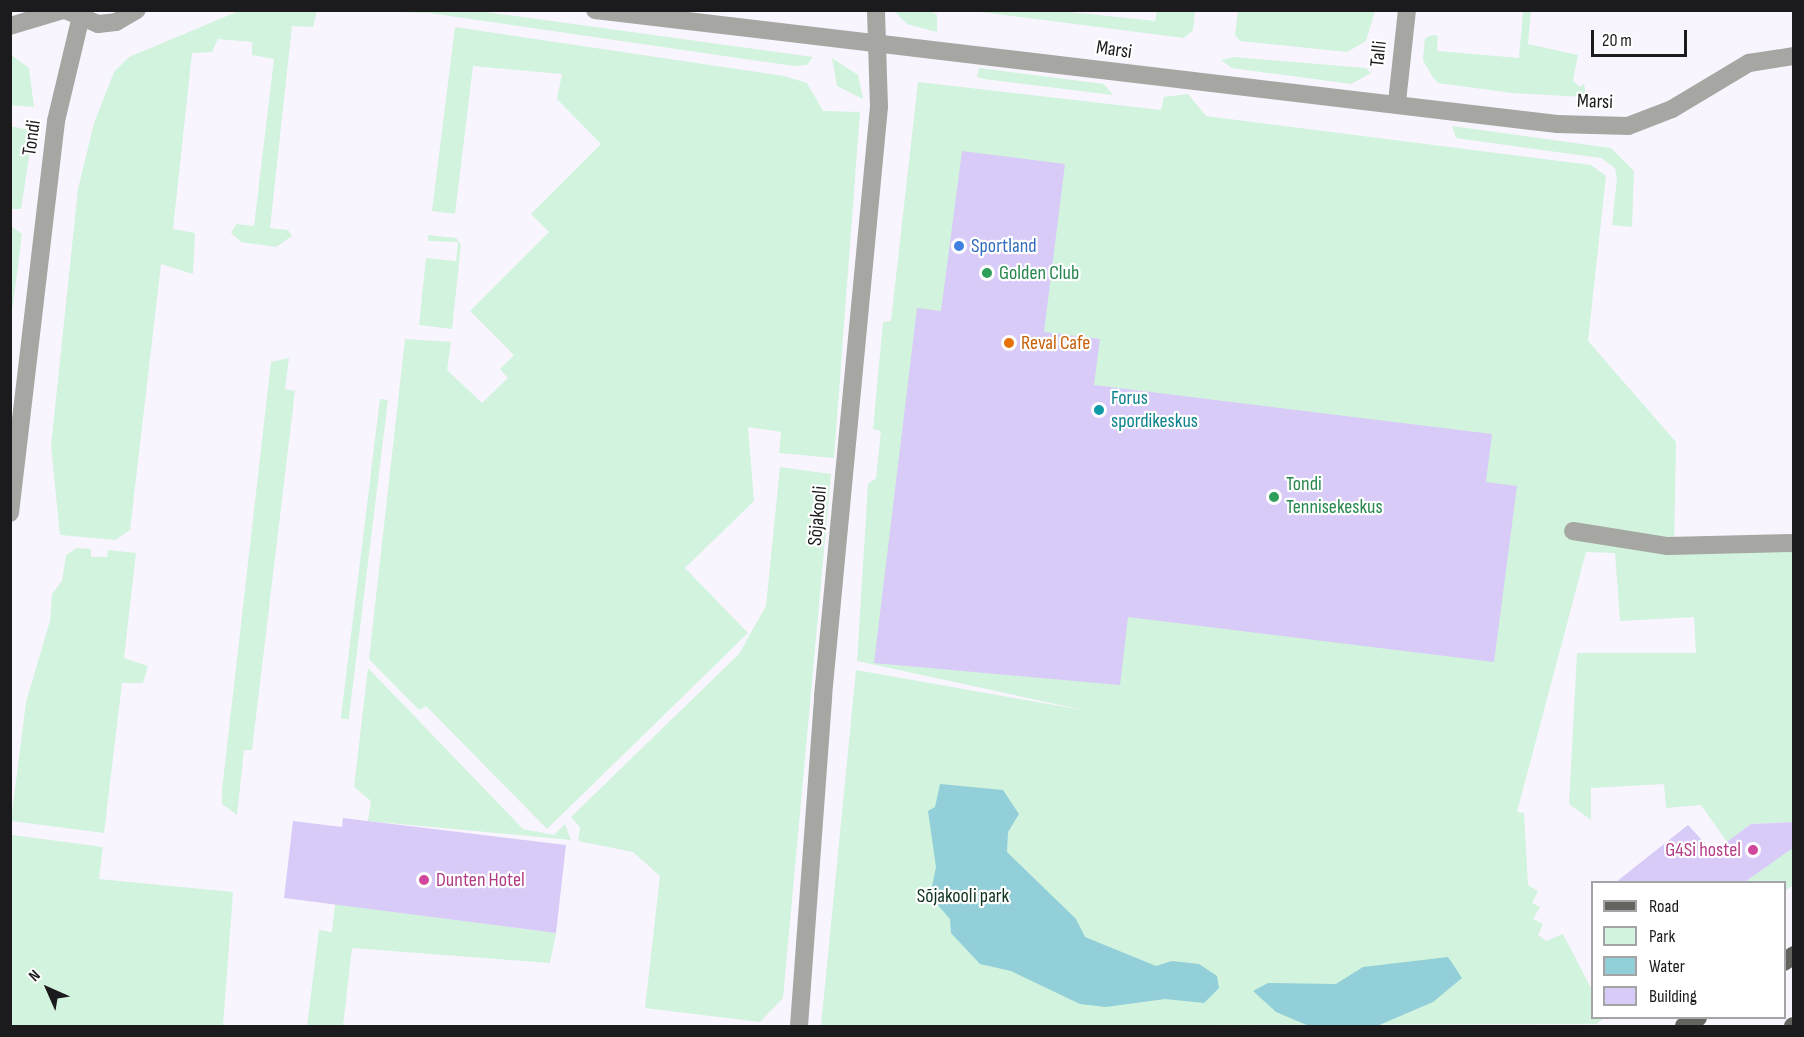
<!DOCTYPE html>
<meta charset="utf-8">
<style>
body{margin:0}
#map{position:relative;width:1804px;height:1037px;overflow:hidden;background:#f8f5fe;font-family:"Sofia Sans Condensed",sans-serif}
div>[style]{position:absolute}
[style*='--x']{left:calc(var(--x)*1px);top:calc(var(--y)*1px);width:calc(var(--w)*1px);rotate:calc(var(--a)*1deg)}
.green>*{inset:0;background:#d2f3dd;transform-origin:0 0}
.water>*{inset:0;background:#92cfd8}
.building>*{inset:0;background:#d9cbf8}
.minor>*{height:18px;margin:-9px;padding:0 9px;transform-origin:9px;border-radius:9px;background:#a6a7a3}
.major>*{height:18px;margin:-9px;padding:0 9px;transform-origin:9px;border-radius:9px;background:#64655e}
.dots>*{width:16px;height:16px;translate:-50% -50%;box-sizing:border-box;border:3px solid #fff;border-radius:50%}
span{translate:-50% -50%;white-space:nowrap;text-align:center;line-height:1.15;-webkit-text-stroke:4.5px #fff;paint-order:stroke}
.street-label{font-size:20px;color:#1b1a1d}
.shop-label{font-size:20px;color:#366cbe}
.left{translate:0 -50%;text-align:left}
.leisure-label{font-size:20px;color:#27864d}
.food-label{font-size:20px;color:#c56008}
.culture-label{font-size:20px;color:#0d838f}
.hotel-label{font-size:20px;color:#b23c85}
.right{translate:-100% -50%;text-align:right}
.park-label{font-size:20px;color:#0d321e}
.frame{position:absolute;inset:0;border:12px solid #1b1a1d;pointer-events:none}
.legend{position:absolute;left:1591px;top:881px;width:195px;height:138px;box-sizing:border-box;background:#fff;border:2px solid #a4a3a5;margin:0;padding:8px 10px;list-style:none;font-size:18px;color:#1b1a1d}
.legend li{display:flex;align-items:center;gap:12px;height:30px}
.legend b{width:30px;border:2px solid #a4a3a5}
.north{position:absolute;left:18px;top:959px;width:60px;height:60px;-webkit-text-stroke:4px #fff;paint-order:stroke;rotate:315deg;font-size:16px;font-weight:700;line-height:24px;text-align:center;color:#1b1a1d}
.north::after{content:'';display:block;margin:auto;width:21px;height:27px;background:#1b1a1d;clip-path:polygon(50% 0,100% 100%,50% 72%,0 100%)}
.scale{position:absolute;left:1591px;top:30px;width:96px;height:27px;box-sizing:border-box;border:3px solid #1b1a1d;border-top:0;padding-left:8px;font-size:18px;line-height:21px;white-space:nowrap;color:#1b1a1d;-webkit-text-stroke:4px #fff;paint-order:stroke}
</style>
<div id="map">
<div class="green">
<i style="clip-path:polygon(239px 11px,317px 11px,313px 27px,292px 26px,270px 228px,288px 230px,292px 236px,276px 247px,241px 242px,231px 233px,236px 224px,254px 226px,274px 59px,252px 55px,252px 42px,218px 39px,212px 52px,192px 53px,173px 229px,195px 233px,193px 274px,161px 264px,130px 530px,115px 540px,60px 535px,51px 446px,78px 189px,94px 123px,114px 72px,129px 57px)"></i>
<i style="clip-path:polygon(364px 11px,478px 11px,813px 57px,807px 65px,794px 66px,429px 13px)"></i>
<i style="clip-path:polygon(894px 11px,931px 11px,937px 15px,937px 32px,907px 24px)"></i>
<i style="clip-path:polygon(972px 11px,1060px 11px,1155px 21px,1157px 11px,1195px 11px,1193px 30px,1184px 38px)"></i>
<i style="clip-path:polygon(1248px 11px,1375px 10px,1375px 11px,1366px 41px,1347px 52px,1240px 41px,1235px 35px,1238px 11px)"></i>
<i style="clip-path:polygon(1523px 11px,1531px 11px,1528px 44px,1578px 55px,1573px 81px,1580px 87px,1584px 83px,1586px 97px,1512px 93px,1438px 83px,1432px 76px,1423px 60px,1425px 38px,1433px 35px,1438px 36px,1437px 51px,1519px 58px)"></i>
<i style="clip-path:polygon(455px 27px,784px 76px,807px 83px,823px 111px,860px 112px,834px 458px,779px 453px,781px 432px,748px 427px,754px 501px,685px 568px,748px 633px,547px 829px,426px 706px,419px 710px,369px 659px,405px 339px,451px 342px,447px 370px,482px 403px,508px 378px,500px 369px,514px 355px,470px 311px,549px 232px,531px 214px,601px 144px,557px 99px,562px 74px,473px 66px,455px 214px,432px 211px)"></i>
<i style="clip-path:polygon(10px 54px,29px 68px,34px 107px,11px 105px)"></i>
<i style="clip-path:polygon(1234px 57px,1366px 68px,1371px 73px,1351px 84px,1232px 68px,1221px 60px)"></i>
<i style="clip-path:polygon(832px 58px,858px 75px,863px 99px,837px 86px)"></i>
<i style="clip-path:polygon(979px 68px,1104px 84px,1113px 95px,984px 79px,977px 77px)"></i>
<i style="clip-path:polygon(918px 82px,1161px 110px,1164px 97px,1188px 94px,1206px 116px,1591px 165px,1606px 176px,1588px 341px,1676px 442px,1674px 551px,1793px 547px,1793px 822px,1751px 824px,1727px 842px,1701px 805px,1666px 808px,1664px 784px,1591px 788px,1591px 820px,1569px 804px,1577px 653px,1696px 653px,1694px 617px,1620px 621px,1615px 553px,1586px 552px,1517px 812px,1524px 813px,1528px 885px,1538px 891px,1532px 903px,1540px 907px,1533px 919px,1543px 924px,1538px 935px,1546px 941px,1563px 934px,1592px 990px,1592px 1018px,1604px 1018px,1597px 1024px,821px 1026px,856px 670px,1088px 711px,857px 661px,868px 484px,876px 478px,881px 431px,873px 429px,883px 322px,891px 321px)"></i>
<i style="clip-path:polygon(10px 126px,33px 131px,21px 209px,11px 209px)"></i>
<i style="clip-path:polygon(1452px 126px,1611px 148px,1634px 171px,1632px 227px,1612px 225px,1617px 178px,1615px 168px,1601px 158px,1456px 138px)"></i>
<i style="clip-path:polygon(11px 226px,22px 234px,11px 319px,10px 226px)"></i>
<i style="clip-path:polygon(428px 235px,456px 238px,461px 245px,452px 329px,419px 325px,426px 258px,456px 261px,458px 242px,428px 241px)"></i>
<i style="clip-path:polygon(289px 358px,285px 389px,295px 391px,252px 750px,244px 750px,237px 815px,222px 804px,222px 790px,271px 362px)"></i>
<i style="left:380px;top:399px;width:8px;height:322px;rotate:7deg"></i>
<i style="clip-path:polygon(780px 467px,831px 474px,783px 998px,760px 1022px,645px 1008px,660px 876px,633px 852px,578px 841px,580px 827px,571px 817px,739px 654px,766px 606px)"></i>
<i style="clip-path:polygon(77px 548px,91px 549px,91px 557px,107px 557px,108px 550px,136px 553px,124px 658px,148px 666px,143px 683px,122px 683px,104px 833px,11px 821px,26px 702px,50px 621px,52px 594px,62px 581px,66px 555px)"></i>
<i style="clip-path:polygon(368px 668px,523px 829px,554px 835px,565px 824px,571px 840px,368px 821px,371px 801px,354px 787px)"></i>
<i style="clip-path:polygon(12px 835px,103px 847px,99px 879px,233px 892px,223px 1026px,11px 1026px)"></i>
<i style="clip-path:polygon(1793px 847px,1793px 885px,1785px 891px,1784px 882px,1745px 882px)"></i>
<i style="clip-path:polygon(335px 904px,556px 933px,550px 963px,352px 948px,343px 1026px,307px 1026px,319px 930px,332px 932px)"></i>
</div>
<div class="water">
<i style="clip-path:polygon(940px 784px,1003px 790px,1019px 814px,1008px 832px,1007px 852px,1076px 919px,1085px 937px,1156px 966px,1172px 961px,1199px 964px,1217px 976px,1219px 988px,1204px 1003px,1165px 999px,1106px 1007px,1080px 1004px,1011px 971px,980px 964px,951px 933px,950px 919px,930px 896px,936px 867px,928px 811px,935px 807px)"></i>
<i style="clip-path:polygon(1448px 957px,1462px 978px,1433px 1002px,1377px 1026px,1309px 1026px,1276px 1012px,1253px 991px,1268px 983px,1336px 984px,1363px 967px)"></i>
</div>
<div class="building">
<i style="clip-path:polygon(962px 151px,1065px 164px,1044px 332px,1100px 339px,1094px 385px,1492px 434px,1486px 482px,1517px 486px,1494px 662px,1128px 617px,1120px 685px,874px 663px,917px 308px,941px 311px)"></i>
<i style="clip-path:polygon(343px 818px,566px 845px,556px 933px,284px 898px,293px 821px,342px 827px)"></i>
<i style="clip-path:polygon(1794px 822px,1794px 847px,1745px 882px,1616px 882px,1688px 825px,1713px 852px,1751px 824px)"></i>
</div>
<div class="minor">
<i style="--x:65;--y:10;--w:36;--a:23"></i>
<i style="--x:98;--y:24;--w:18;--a:-6"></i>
<i style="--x:116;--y:22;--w:24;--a:-30"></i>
<i style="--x:595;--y:10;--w:969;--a:6.76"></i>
<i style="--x:1557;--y:124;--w:71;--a:1.6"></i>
<i style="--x:1628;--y:126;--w:47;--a:-21.1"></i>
<i style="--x:1672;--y:109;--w:90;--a:-30.9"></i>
<i style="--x:1749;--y:63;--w:46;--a:-8.8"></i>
<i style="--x:10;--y:26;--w:55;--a:-16.8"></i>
<i style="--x:1397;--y:102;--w:93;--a:-83.8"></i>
<i style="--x:10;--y:513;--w:395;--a:-83.3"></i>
<i style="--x:56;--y:121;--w:104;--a:-76.6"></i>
<i style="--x:1573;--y:531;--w:96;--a:9"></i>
<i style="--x:1668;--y:546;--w:126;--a:-1.4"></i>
<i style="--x:799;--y:1026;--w:331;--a:-85.8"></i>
<i style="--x:823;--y:696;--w:592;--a:-84.57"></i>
<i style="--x:879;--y:107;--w:97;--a:-91.8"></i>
</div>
<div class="major">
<i style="--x:1784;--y:962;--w:12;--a:-35"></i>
<i style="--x:1684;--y:1026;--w:16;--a:-30"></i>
<i style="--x:1793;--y:1026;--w:1;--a:0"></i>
</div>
<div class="dots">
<i style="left:959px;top:246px;background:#3f7fe0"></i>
<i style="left:987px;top:273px;background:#2e9e5b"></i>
<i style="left:1009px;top:343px;background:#e8710a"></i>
<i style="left:1099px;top:410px;background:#0f9aa8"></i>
<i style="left:1274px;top:497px;background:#2e9e5b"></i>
<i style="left:1753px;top:850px;background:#d1479c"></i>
<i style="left:424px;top:880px;background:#d1479c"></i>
</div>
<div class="street-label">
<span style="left:1114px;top:50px;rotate:8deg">Marsi</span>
<span style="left:1379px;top:54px;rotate:-84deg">Talli</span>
<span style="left:1595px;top:102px;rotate:2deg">Marsi</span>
<span style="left:32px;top:138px;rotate:-82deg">Tondi</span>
<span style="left:818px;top:516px;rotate:-85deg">Sõjakooli</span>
</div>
<div class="shop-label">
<span class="left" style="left:971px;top:246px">Sportland</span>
</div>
<div class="leisure-label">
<span class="left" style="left:999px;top:273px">Golden Club</span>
<span class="left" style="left:1286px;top:496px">Tondi<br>Tennisekeskus</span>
</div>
<div class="food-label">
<span class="left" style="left:1021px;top:343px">Reval Cafe</span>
</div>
<div class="culture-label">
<span class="left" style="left:1111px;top:410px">Forus<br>spordikeskus</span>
</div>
<div class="hotel-label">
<span class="right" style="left:1741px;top:850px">G4Si hostel</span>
<span class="left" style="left:436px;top:880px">Dunten Hotel</span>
</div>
<div class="park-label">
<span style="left:963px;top:896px">Sõjakooli park</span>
</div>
<div class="frame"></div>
<ul class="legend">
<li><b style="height:8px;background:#64655e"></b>Road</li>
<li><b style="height:16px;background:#d2f3dd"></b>Park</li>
<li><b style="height:16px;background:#92cfd8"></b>Water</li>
<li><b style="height:16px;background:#d9cbf8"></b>Building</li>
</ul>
<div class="north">N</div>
<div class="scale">20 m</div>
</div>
